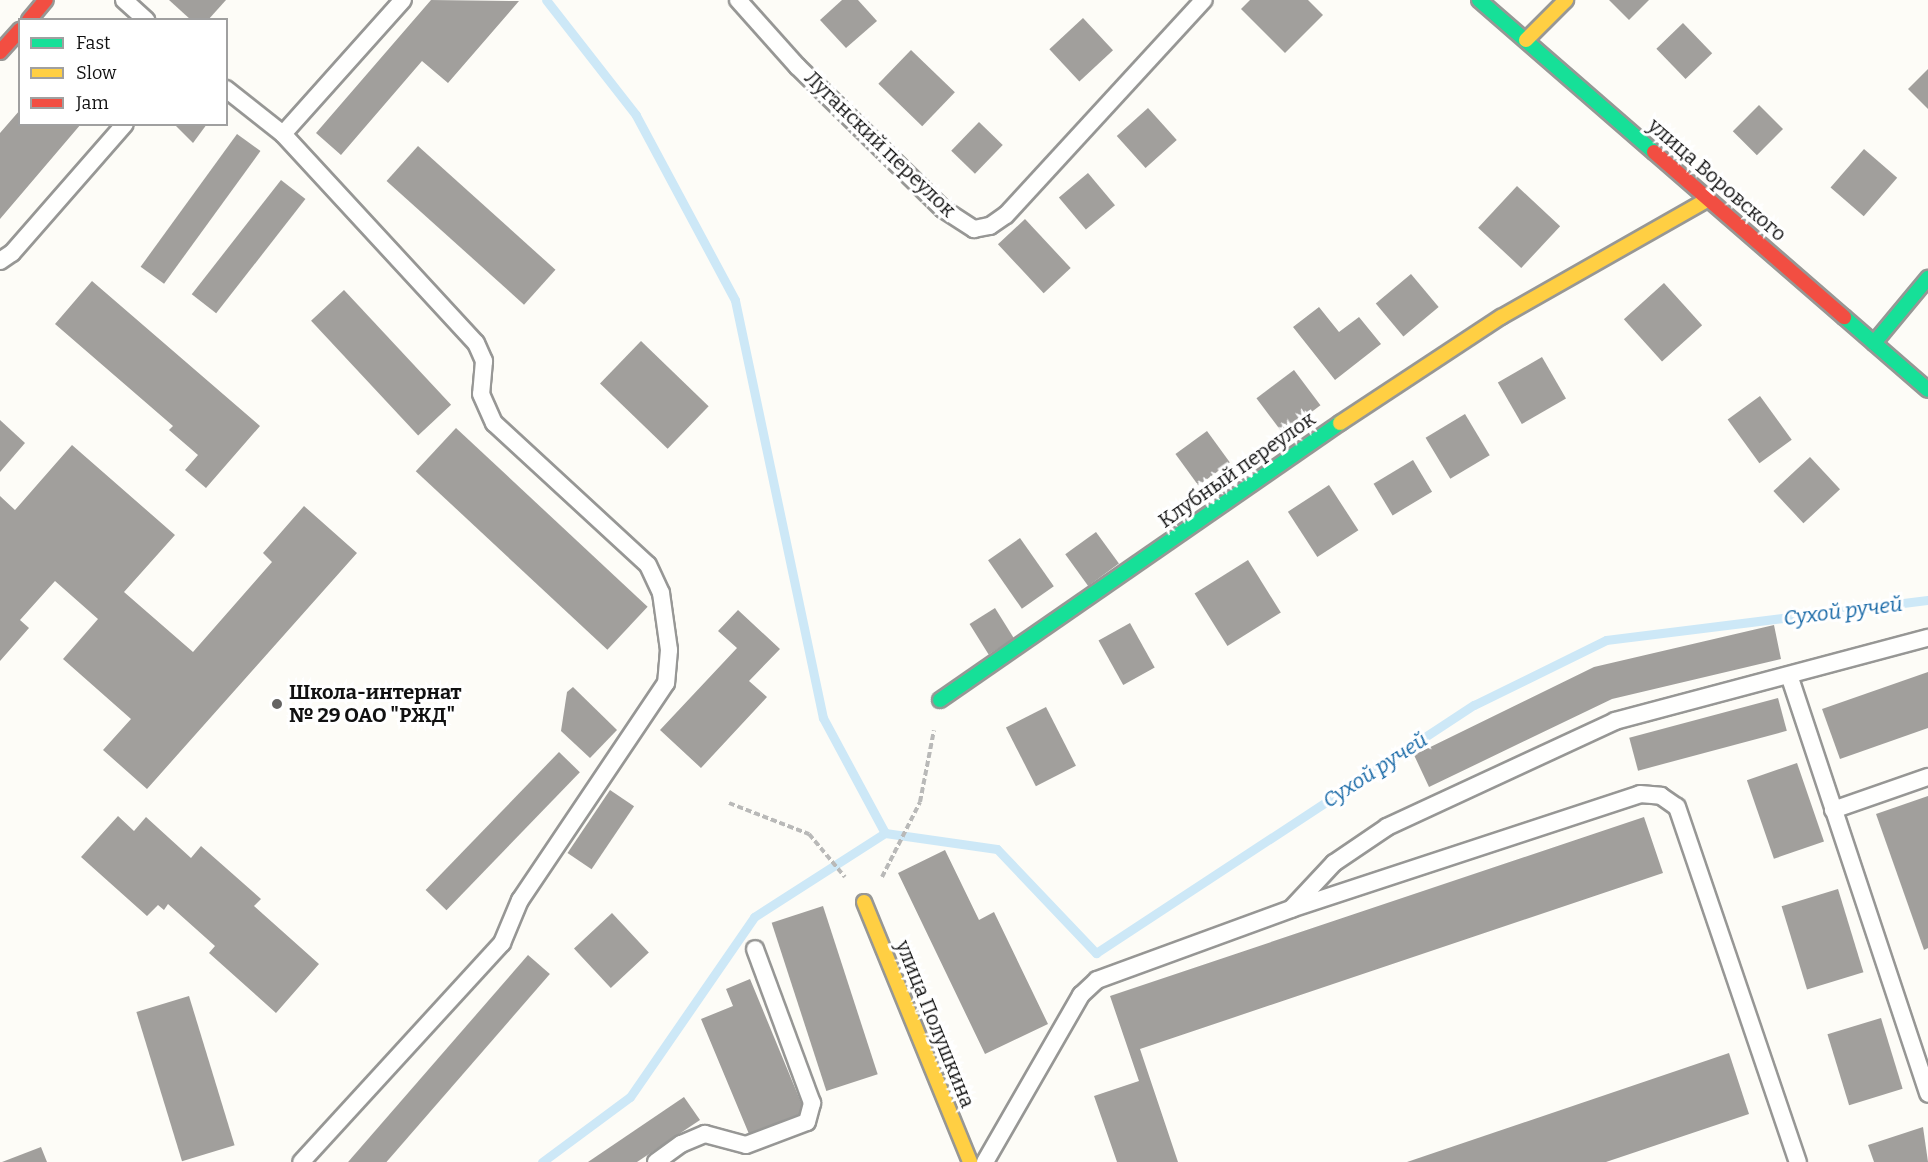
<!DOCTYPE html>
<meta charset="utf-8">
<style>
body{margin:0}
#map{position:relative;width:1928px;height:1162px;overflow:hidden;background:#fdfcf7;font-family:Bitter,serif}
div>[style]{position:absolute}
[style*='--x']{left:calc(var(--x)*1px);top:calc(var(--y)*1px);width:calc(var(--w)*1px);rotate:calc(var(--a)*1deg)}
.stream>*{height:9px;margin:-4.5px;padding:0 4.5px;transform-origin:4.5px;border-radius:4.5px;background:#cde8f7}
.building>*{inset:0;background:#a19f9c;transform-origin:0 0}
.path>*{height:4px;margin-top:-2px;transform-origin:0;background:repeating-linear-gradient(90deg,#b9b9b8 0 6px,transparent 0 9px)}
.roads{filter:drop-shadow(2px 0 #979795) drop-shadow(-2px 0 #979795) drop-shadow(0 2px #979795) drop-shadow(0 -2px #979795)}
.lane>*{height:16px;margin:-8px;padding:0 8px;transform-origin:8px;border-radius:8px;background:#fffffe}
.fast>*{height:14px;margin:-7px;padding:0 7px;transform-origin:7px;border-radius:7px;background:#16e098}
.slow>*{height:14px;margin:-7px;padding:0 7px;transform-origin:7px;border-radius:7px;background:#ffcf43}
.jam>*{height:14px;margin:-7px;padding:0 7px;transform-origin:7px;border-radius:7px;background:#f24e42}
.dots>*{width:16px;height:16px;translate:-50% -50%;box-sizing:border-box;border:3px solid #fff;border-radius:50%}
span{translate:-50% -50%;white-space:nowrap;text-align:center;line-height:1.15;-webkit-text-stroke:6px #fff;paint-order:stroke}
.street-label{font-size:20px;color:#111}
.poi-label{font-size:20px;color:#111;font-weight:700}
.left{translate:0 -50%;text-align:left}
.water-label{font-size:21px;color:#1768a6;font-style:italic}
.legend{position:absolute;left:18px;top:18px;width:210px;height:108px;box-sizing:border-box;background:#fff;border:2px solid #a0a0a0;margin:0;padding:8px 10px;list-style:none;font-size:18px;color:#111}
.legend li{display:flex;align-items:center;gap:12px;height:30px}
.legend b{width:30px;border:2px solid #a0a0a0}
</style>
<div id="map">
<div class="stream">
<i style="--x:885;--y:833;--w:113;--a:8.1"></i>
<i style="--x:997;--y:849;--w:144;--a:46.4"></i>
<i style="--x:1096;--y:953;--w:452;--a:-33.3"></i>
<i style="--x:1474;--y:705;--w:147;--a:-26.2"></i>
<i style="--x:1606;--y:640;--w:324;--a:-7.1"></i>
<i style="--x:542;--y:1162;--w:109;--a:-36.5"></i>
<i style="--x:630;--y:1097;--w:219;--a:-55.4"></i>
<i style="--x:754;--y:917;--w:156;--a:-32.7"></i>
<i style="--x:885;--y:833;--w:131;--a:-118.3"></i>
<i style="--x:823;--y:718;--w:427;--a:-101.9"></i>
<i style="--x:735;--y:300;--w:210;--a:-118.2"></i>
<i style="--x:636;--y:115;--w:146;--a:-128"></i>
</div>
<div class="building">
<i style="clip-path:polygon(169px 0,226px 0,208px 20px,191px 20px)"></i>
<i style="clip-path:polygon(431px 0,519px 1px,448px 83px,422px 61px,341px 155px,316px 133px)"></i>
<i style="clip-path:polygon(842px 0,858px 0,877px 21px,846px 48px,820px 20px)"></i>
<i style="clip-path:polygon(1250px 0,1308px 0,1323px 15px,1285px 53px,1241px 9px)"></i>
<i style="clip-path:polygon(1609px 0,1649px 0,1629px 20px)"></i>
<i style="left:1083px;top:18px;width:44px;height:46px;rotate:47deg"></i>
<i style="left:1683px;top:23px;width:42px;height:37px;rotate:46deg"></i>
<i style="left:911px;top:50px;width:61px;height:47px;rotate:44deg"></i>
<i style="clip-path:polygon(1928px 69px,1928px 109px,1908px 89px)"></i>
<i style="left:1759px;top:105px;width:34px;height:37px;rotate:45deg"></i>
<i style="left:1148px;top:108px;width:43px;height:42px;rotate:48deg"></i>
<i style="clip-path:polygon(20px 110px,20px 124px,81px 124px,0 219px,0 133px)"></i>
<i style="left:979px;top:122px;width:33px;height:40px;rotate:44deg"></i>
<i style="clip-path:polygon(174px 124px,207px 124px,193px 143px)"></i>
<i style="left:237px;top:134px;width:29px;height:164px;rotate:36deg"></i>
<i style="left:418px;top:146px;width:185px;height:47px;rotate:42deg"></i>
<i style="left:1864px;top:149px;width:44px;height:51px;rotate:41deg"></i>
<i style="left:1088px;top:173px;width:42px;height:38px;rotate:50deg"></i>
<i style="left:281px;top:180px;width:31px;height:145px;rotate:38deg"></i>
<i style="left:1517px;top:186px;width:59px;height:57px;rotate:43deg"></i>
<i style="left:1025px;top:219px;width:67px;height:37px;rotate:47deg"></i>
<i style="left:1411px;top:274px;width:43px;height:46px;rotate:50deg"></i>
<i style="clip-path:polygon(92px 281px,260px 426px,206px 488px,185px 470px,198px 455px,169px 430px,173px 426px,55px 324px)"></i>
<i style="left:1664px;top:283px;width:57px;height:54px;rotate:48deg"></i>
<i style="left:344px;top:290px;width:157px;height:45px;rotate:47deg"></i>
<i style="clip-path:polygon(1319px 307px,1339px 332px,1359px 317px,1381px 344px,1335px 380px,1293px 327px)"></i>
<i style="left:641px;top:341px;width:94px;height:59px;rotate:44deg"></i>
<i style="left:1542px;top:357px;width:48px;height:51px;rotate:60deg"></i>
<i style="left:1294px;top:370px;width:44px;height:47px;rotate:53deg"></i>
<i style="left:1760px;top:396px;width:54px;height:40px;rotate:54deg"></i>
<i style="left:1465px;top:414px;width:48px;height:46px;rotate:59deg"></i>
<i style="clip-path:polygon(0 420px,25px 443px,0 472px)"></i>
<i style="left:456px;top:428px;width:262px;height:59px;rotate:43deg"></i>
<i style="left:1207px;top:431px;width:39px;height:39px;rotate:54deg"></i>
<i style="clip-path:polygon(72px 445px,175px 535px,124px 592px,193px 652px,272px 562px,263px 553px,304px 506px,357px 553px,147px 789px,103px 750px,131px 719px,63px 659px,98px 619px,55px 581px,20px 620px,29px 628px,0 661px,0 496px,15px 510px)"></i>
<i style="left:1810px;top:457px;width:44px;height:50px;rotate:47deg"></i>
<i style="left:1413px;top:460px;width:37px;height:46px;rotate:59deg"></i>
<i style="left:1329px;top:485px;width:54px;height:49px;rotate:57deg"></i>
<i style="left:1096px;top:532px;width:39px;height:38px;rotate:54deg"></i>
<i style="left:1020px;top:538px;width:59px;height:39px;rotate:55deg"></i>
<i style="left:1248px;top:560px;width:62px;height:63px;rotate:58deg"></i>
<i style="left:995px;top:608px;width:36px;height:30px;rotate:58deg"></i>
<i style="clip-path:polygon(738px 610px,780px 649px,749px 681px,767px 697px,701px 768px,660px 730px,737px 648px,718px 631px)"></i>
<i style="left:1130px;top:623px;width:51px;height:36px;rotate:61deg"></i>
<i style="clip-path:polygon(1774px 625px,1781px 659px,1612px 699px,1429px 787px,1414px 755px,1594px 667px)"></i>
<i style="clip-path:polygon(1928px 672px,1928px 728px,1840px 759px,1822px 709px)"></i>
<i style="clip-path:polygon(573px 687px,617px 730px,590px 758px,561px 731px,567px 692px)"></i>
<i style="left:1778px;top:698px;width:34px;height:154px;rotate:75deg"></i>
<i style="left:1046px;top:707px;width:66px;height:45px;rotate:63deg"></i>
<i style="left:559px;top:752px;width:29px;height:192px;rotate:44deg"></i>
<i style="left:1797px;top:763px;width:83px;height:53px;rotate:71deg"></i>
<i style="left:610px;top:790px;width:29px;height:76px;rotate:34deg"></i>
<i style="clip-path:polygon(1928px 796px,1928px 948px,1924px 950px,1876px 814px)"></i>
<i style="clip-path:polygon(118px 816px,134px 831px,146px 817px,191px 858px,201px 846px,261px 899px,254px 906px,319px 964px,276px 1013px,209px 953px,215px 946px,168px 904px,164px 910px,158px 905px,147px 916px,81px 857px)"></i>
<i style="clip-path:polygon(1644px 817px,1663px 873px,1140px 1049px,1178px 1162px,1117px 1162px,1094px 1096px,1139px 1081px,1110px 996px)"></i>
<i style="clip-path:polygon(945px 850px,979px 920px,994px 912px,1048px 1024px,985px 1054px,898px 873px)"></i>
<i style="left:1838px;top:889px;width:87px;height:59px;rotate:73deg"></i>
<i style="left:823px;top:906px;width:177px;height:54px;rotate:72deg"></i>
<i style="left:612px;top:913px;width:54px;height:52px;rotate:47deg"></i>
<i style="left:528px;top:955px;width:29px;height:282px;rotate:41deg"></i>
<i style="clip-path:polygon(750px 979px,805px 1112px,749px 1134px,701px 1019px,733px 1006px,726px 989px)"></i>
<i style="left:189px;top:996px;width:156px;height:55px;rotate:73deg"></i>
<i style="left:1881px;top:1018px;width:74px;height:56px;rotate:73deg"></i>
<i style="clip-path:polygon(1729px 1053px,1749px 1114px,1606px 1162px,1407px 1162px)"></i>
<i style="clip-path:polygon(684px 1097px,700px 1120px,637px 1162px,588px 1162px)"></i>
<i style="clip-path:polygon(1923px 1127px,1928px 1162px,1874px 1162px,1868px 1145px)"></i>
<i style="clip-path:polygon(41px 1147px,47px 1162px,2px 1162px)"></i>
</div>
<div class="path">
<i style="--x:729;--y:803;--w:86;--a:21.2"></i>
<i style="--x:809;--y:834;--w:56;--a:50.1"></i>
<i style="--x:882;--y:877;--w:84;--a:-63.1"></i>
<i style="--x:920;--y:802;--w:73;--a:-79"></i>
</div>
<div class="roads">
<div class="lane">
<i style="--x:124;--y:0;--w:30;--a:42"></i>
<i style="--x:738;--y:0;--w:89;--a:48.2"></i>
<i style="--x:797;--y:66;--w:204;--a:44.4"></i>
<i style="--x:943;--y:209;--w:37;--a:33"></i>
<i style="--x:974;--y:229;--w:16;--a:-11"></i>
<i style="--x:990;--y:226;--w:19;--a:-35"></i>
<i style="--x:1006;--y:215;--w:292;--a:-47.4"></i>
<i style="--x:226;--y:89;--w:73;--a:38.3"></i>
<i style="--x:283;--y:134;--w:284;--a:47.3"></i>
<i style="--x:476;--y:343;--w:20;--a:66"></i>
<i style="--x:484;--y:361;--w:33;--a:95"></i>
<i style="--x:481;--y:394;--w:32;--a:66"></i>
<i style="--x:494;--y:423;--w:209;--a:42.7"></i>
<i style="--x:648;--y:565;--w:31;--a:65"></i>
<i style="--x:661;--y:593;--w:58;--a:82"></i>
<i style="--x:669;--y:650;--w:33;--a:95"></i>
<i style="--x:666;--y:683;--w:262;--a:123.9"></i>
<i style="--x:520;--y:900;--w:47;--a:112.7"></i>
<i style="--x:502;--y:943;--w:297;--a:132.5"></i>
<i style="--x:283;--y:134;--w:180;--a:-48.2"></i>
<i style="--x:0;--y:261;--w:14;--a:-34"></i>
<i style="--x:12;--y:253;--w:171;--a:-48.8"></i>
<i style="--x:1790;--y:678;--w:438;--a:71.6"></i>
<i style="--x:1833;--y:810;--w:101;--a:-19.2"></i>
<i style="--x:1292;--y:908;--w:62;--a:-47"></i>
<i style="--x:1334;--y:863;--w:64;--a:-34.2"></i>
<i style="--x:1387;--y:827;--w:251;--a:-24.9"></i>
<i style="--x:1615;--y:721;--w:324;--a:-14.9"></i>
<i style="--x:656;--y:1162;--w:31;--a:-36"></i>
<i style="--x:681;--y:1144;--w:26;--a:-23"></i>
<i style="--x:705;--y:1134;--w:42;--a:15"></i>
<i style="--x:746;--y:1145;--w:65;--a:-20.7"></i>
<i style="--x:807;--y:1122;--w:20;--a:-75"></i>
<i style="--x:812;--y:1103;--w:164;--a:-110.3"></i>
<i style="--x:985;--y:1162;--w:193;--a:-60.1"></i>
<i style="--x:1081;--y:995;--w:22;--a:-43"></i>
<i style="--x:1097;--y:980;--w:207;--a:-20.1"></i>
<i style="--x:1291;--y:909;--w:367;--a:-18.2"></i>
<i style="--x:1640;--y:794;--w:21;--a:5"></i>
<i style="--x:1661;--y:796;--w:19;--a:35"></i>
<i style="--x:1677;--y:807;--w:375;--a:71.2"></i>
</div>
<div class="fast">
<i style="--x:1479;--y:0;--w:232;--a:41"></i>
<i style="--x:1844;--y:317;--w:111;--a:41"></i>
<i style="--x:1874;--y:343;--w:85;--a:-50.3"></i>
<i style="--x:940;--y:700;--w:487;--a:-34.7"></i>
</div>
<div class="slow">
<i style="--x:1526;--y:40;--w:57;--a:-45"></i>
<i style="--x:1340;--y:423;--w:193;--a:-33.4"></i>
<i style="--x:1501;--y:317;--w:239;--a:-29.6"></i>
<i style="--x:864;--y:902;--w:281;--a:67.8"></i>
</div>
<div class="jam">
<i style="--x:29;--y:20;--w:26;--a:-50"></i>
<i style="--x:0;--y:52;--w:30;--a:-48"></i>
<i style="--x:1654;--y:152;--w:252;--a:41"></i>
</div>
</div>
<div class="dots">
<i style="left:277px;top:704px;background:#646362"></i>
</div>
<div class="street-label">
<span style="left:880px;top:144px;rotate:44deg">Луганский переулок</span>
<span style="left:1717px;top:180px;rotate:41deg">улица Воровского</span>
<span style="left:1237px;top:470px;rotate:-35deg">Клубный переулок</span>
<span style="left:935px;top:1024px;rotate:68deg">улица Полушкина</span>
</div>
<div class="poi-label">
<span class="left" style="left:289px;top:704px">Школа-интернат<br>№ 29 ОАО "РЖД"</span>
</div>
<div class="water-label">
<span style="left:1843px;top:611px;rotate:-7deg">Сухой ручей</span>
<span style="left:1375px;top:770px;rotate:-33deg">Сухой ручей</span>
</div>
<ul class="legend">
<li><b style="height:8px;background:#16e098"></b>Fast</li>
<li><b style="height:8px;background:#ffcf43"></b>Slow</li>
<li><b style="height:8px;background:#f24e42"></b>Jam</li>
</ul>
</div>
